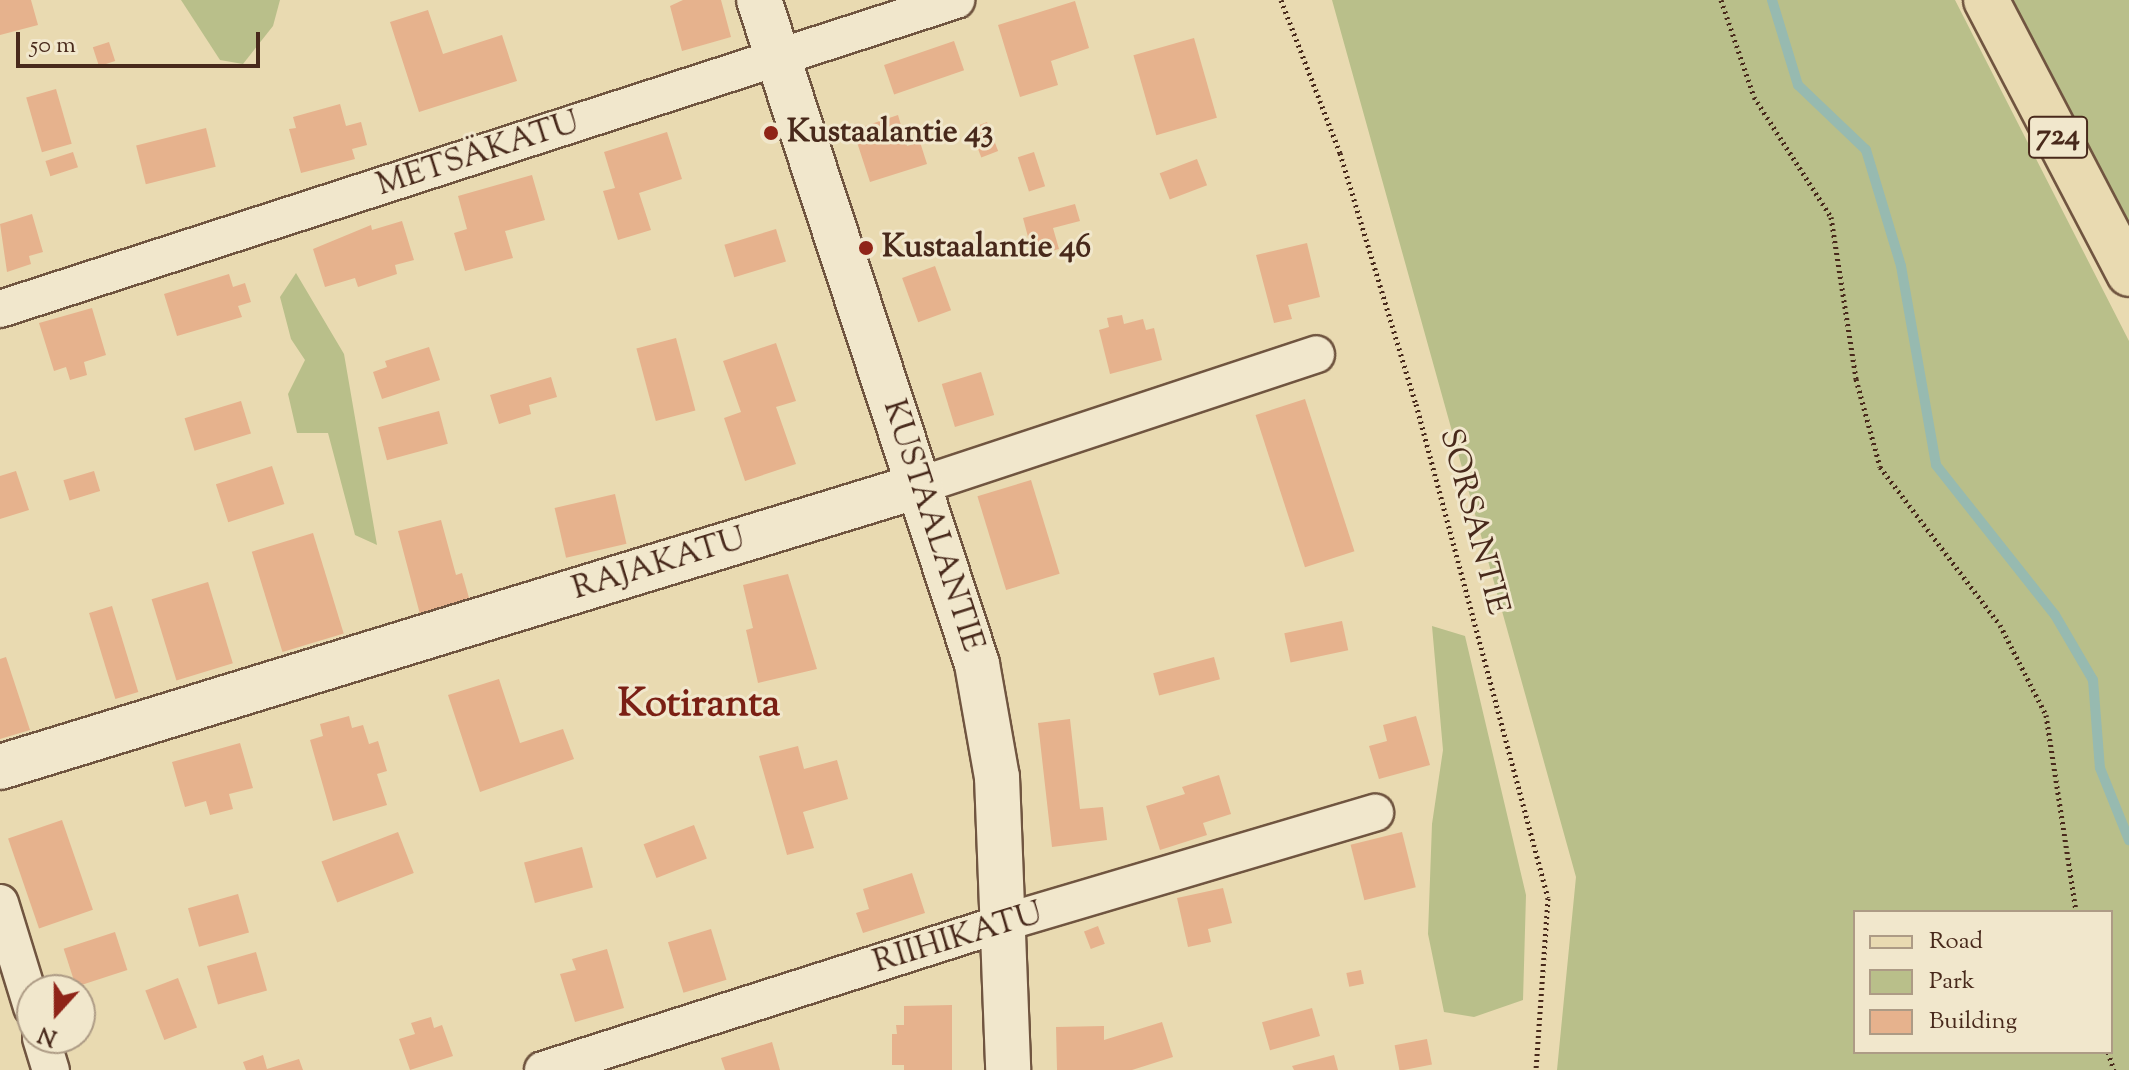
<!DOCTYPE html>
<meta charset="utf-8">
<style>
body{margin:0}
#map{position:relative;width:2129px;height:1070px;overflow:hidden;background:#e9dab1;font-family:"Sorts Mill Goudy",serif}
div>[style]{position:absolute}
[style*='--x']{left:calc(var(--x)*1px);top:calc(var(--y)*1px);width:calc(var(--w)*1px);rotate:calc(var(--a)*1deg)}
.green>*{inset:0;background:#b9bf8a}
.stream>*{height:10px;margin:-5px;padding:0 5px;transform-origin:5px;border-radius:5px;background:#97bab0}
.building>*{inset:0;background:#e6b28d;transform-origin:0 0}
.path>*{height:5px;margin-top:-2.5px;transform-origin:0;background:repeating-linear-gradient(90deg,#48291b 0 2px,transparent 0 6px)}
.roads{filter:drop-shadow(2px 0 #705540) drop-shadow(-2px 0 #705540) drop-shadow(0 2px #705540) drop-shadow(0 -2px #705540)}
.street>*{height:36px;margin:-18px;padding:0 18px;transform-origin:18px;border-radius:18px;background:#f1e7cc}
.secondary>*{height:44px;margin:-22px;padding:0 22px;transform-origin:22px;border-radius:22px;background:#f1e7cc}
.primary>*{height:44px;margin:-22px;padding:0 22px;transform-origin:22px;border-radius:22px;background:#e9dab1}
.dots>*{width:22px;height:22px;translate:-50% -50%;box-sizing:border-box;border:4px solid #f1e7cc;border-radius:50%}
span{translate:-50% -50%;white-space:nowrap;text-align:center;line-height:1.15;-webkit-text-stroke:6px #f1e7cc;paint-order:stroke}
.shield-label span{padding:2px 6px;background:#f1e7cc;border:2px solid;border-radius:6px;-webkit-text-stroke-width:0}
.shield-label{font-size:30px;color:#48291b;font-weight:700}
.poi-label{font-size:32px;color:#48291b;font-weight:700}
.left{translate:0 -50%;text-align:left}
.street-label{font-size:32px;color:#48291b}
.district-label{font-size:40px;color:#7a1f14;font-weight:700}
.legend{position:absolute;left:1853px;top:910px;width:260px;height:144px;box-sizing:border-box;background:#f1e7cc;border:2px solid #ad9b85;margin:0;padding:10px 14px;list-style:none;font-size:24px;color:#48291b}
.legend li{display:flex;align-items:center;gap:16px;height:40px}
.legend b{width:40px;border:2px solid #ad9b85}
.north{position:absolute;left:16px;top:974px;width:80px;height:80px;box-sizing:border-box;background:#f1e7cc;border:2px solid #ad9b85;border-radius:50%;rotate:201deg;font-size:22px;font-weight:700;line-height:32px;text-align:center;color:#48291b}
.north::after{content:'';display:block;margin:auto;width:28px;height:36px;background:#8f2418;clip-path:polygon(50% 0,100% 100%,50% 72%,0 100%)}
.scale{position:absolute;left:16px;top:32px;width:244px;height:36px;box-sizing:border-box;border:4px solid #48291b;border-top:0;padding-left:10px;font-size:24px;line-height:28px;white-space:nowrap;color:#48291b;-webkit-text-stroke:6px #f1e7cc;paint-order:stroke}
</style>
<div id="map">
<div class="green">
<i style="clip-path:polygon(181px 0,280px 0,273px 26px,243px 64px,220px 60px)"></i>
<i style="clip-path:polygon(evenodd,1332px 0,1955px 0,2129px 341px,2129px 1070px,1557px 1070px,1576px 877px,1332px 0,1855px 912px,2111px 912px,2111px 1052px,1855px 1052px,1855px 912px)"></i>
<i style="clip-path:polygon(2011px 0,2129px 0,2129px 228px)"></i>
<i style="clip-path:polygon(296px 273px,344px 354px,377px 545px,355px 535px,328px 433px,297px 433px,288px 394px,305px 360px,291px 339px,280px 297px)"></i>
<i style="clip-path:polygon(1432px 626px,1465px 636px,1526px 895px,1523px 1000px,1474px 1017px,1444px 1012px,1428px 934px,1432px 824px,1443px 750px)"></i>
</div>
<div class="stream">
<i style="--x:1772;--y:0;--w:89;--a:73"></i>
<i style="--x:1798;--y:85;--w:94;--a:43.7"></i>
<i style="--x:1866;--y:150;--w:121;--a:73.2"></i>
<i style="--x:1901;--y:266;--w:202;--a:80"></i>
<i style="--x:1936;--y:465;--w:191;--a:51.6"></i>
<i style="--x:2055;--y:615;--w:75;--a:59.7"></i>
<i style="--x:2093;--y:680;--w:88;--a:85.5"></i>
<i style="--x:2100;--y:768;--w:78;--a:68.1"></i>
</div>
<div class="building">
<i style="clip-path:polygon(0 0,31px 0,38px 25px,0 35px)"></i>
<i style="clip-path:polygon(683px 0,721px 0,731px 37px,682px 51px,670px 6px)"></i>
<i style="clip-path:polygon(1075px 1px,1089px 48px,1051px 61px,1058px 85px,1020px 97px,998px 25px)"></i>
<i style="clip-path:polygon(428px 10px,443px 54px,502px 35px,517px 81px,419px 112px,390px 22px)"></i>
<i style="left:1194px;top:38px;width:83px;height:63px;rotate:74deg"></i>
<i style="left:954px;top:41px;width:31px;height:74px;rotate:71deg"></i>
<i style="left:109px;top:42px;width:20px;height:17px;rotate:72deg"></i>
<i style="left:56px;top:89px;width:57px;height:31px;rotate:74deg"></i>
<i style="clip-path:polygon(340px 104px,346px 126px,361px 122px,367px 145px,352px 149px,355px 159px,301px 173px,289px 129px,296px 128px,293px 117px)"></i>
<i style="clip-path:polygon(898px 115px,907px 146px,920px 142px,927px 164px,870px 182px,853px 130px)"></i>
<i style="left:987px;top:122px;width:31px;height:18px;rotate:69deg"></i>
<i style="left:206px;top:128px;width:40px;height:72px;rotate:76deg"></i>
<i style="clip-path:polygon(667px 132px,682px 179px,639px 193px,651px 230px,618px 240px,603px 191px,615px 188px,604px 152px)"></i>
<i style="left:73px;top:152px;width:16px;height:29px;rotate:72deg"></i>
<i style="left:1034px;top:152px;width:36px;height:17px;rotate:72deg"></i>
<i style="left:1197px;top:159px;width:28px;height:40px;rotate:69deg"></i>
<i style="clip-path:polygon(532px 175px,545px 220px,505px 231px,513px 258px,465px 271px,454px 233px,467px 229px,458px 196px)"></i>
<i style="clip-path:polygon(1075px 204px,1080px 221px,1053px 228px,1059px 249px,1033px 256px,1023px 218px)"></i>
<i style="clip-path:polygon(32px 214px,43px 252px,29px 256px,31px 264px,7px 272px,0 224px)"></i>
<i style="clip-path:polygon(402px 221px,414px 260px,395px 265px,397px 274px,358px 287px,355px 278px,325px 287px,313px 249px,371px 225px,372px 230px)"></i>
<i style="left:776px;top:229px;width:34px;height:54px;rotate:73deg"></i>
<i style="clip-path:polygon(1307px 243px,1320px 297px,1288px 305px,1292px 319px,1274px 323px,1256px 255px)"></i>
<i style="left:935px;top:266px;width:47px;height:35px;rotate:70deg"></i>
<i style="clip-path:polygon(229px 274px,233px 287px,245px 283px,251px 302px,238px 306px,242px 317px,177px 336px,164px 294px)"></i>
<i style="clip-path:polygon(92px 308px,106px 355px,84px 362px,87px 375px,70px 380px,66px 367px,54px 371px,39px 323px)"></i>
<i style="clip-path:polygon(1122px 315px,1124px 324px,1143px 319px,1146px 330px,1154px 328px,1162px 360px,1110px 374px,1099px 330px,1109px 327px,1107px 318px)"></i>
<i style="left:676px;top:338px;width:75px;height:41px;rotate:75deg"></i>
<i style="clip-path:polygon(776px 343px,796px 401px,776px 407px,796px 464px,745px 481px,724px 418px,741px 412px,723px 361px)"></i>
<i style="clip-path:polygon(429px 347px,440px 380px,382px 399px,373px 372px,387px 367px,385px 361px)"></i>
<i style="left:981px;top:372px;width:45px;height:41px;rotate:73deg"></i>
<i style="clip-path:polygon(551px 377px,557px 397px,529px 405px,531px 414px,499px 424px,490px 395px)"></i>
<i style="left:1305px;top:399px;width:160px;height:52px;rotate:72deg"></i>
<i style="left:241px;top:401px;width:34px;height:59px;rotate:73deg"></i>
<i style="left:439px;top:411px;width:34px;height:63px;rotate:75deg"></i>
<i style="left:272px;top:466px;width:40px;height:59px;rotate:72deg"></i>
<i style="clip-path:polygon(16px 471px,29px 510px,0 519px,0 476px)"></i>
<i style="left:94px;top:471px;width:21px;height:32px;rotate:73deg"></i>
<i style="left:1031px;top:480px;width:98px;height:56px;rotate:73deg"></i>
<i style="left:615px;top:494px;width:51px;height:62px;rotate:77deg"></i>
<i style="clip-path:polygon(441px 520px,456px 575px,462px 573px,471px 605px,421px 618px,398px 531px)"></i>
<i style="left:313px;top:533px;width:105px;height:64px;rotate:73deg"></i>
<i style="clip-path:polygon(788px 574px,817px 669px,758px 683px,746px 630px,753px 628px,743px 585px)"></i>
<i style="left:208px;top:582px;width:85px;height:59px;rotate:73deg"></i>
<i style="left:112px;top:606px;width:90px;height:24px;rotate:73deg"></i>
<i style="left:1342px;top:621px;width:30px;height:59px;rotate:78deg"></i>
<i style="clip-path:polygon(6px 657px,30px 730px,0 739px,0 659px)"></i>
<i style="left:1214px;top:657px;width:23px;height:63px;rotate:75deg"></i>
<i style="clip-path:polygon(499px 679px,520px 743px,563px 729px,574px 759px,480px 792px,448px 695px)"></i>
<i style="clip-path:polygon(349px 716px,352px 728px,363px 725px,369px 744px,378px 741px,387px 771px,377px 774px,387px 805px,333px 821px,310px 740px,323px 736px,320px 724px)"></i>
<i style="clip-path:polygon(1416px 716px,1430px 765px,1379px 779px,1369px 746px,1387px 741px,1383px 725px)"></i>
<i style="clip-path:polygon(1070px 719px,1080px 809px,1103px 807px,1107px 840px,1052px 847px,1038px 723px)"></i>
<i style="clip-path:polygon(240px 743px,253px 788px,229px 794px,233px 809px,210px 815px,206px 801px,185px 807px,172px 762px)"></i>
<i style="clip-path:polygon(798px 746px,804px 769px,837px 760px,848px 799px,803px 812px,814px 848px,787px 855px,759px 756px)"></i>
<i style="clip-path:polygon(1219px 775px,1231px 814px,1203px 823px,1207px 835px,1160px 850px,1146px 806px,1185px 794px,1182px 787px)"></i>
<i style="left:62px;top:820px;width:95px;height:57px;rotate:71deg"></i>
<i style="left:694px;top:825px;width:36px;height:54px;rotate:69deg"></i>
<i style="left:398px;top:832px;width:44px;height:82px;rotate:69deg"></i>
<i style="left:1402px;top:832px;width:57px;height:53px;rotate:76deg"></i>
<i style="left:582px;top:847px;width:42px;height:60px;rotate:75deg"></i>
<i style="clip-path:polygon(912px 873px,925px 913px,863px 933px,856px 913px,869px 909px,863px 889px)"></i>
<i style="clip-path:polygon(1223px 888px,1232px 923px,1208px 929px,1211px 942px,1188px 947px,1177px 898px)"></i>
<i style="left:238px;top:894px;width:40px;height:52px;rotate:74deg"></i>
<i style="left:1098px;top:926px;width:19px;height:15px;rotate:69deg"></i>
<i style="left:711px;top:929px;width:53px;height:45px;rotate:73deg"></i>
<i style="left:115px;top:932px;width:40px;height:54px;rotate:72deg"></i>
<i style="clip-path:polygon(607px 949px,624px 1008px,575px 1022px,560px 974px,576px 970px,572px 959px)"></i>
<i style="left:256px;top:952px;width:40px;height:51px;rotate:74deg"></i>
<i style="left:1361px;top:970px;width:14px;height:15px;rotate:78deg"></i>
<i style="left:178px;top:978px;width:53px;height:35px;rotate:69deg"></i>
<i style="clip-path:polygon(952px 1005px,952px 1070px,904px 1070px,904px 1065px,892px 1065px,892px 1034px,897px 1034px,896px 1025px,904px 1025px,904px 1006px)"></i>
<i style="left:1312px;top:1008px;width:29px;height:52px;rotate:74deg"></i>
<i style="clip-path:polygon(431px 1017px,434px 1028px,442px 1025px,453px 1056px,410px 1070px,399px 1039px,415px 1034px,411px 1023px)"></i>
<i style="clip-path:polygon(1162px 1022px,1173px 1057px,1132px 1070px,1057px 1070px,1056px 1027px,1104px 1026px,1104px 1040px)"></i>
<i style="left:1427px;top:1039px;width:26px;height:33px;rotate:79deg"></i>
<i style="clip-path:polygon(772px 1042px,780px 1070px,725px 1070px,721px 1058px)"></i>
<i style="clip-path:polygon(263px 1055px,267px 1069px,299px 1059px,303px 1070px,246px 1070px,243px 1062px)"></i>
<i style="clip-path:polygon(1334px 1055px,1338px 1070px,1294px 1070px,1292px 1066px)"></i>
</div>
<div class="path">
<i style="--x:1281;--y:0;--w:164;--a:68.9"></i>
<i style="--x:1340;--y:153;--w:262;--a:73.2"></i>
<i style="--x:1416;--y:404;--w:511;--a:75.04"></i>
<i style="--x:1548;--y:898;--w:172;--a:94"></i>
<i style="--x:1721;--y:0;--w:102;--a:71.2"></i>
<i style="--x:1754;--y:97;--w:143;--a:57.3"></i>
<i style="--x:1831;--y:217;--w:164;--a:81.2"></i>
<i style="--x:1856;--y:379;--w:91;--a:74.7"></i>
<i style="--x:1880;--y:467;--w:198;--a:52.8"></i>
<i style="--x:2000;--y:625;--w:101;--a:62.9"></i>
<i style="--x:2046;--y:715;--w:199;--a:81.3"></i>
<i style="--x:2108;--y:1052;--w:19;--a:72"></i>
</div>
<div class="roads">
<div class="street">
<i style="--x:0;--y:309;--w:1005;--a:-17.91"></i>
<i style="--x:921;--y:485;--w:416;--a:-18.3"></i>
<i style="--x:0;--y:903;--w:109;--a:72.9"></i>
<i style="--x:41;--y:1038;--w:34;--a:73"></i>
<i style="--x:543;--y:1070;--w:486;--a:-17.7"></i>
<i style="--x:1006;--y:922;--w:385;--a:-16.5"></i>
</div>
<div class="secondary">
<i style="--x:759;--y:0;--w:699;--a:71.82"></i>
<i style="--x:977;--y:664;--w:115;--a:80"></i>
<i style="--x:997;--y:777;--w:293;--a:87.8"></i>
<i style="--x:0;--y:767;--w:963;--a:-17.02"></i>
</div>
<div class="primary">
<i style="--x:1986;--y:0;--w:309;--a:62.4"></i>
</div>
</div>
<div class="dots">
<i style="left:771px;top:133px;background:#8f2418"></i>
<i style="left:866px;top:248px;background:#8f2418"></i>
</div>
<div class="shield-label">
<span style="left:2058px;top:137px">724</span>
</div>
<div class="poi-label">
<span class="left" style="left:787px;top:133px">Kustaalantie 43</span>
<span class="left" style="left:882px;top:248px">Kustaalantie 46</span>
</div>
<div class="street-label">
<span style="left:478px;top:155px;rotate:-18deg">METSÄKATU</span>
<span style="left:1473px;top:522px;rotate:75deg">SORSANTIE</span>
<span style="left:932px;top:526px;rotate:72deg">KUSTAALANTIE</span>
<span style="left:659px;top:565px;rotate:-17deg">RAJAKATU</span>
<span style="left:958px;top:939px;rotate:-17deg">RIIHIKATU</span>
</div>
<div class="district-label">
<span style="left:699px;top:706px">Kotiranta</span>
</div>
<ul class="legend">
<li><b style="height:10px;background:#e9dab1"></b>Road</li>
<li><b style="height:22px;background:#b9bf8a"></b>Park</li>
<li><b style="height:22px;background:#e6b28d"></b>Building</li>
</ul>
<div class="north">N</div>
<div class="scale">50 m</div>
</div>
